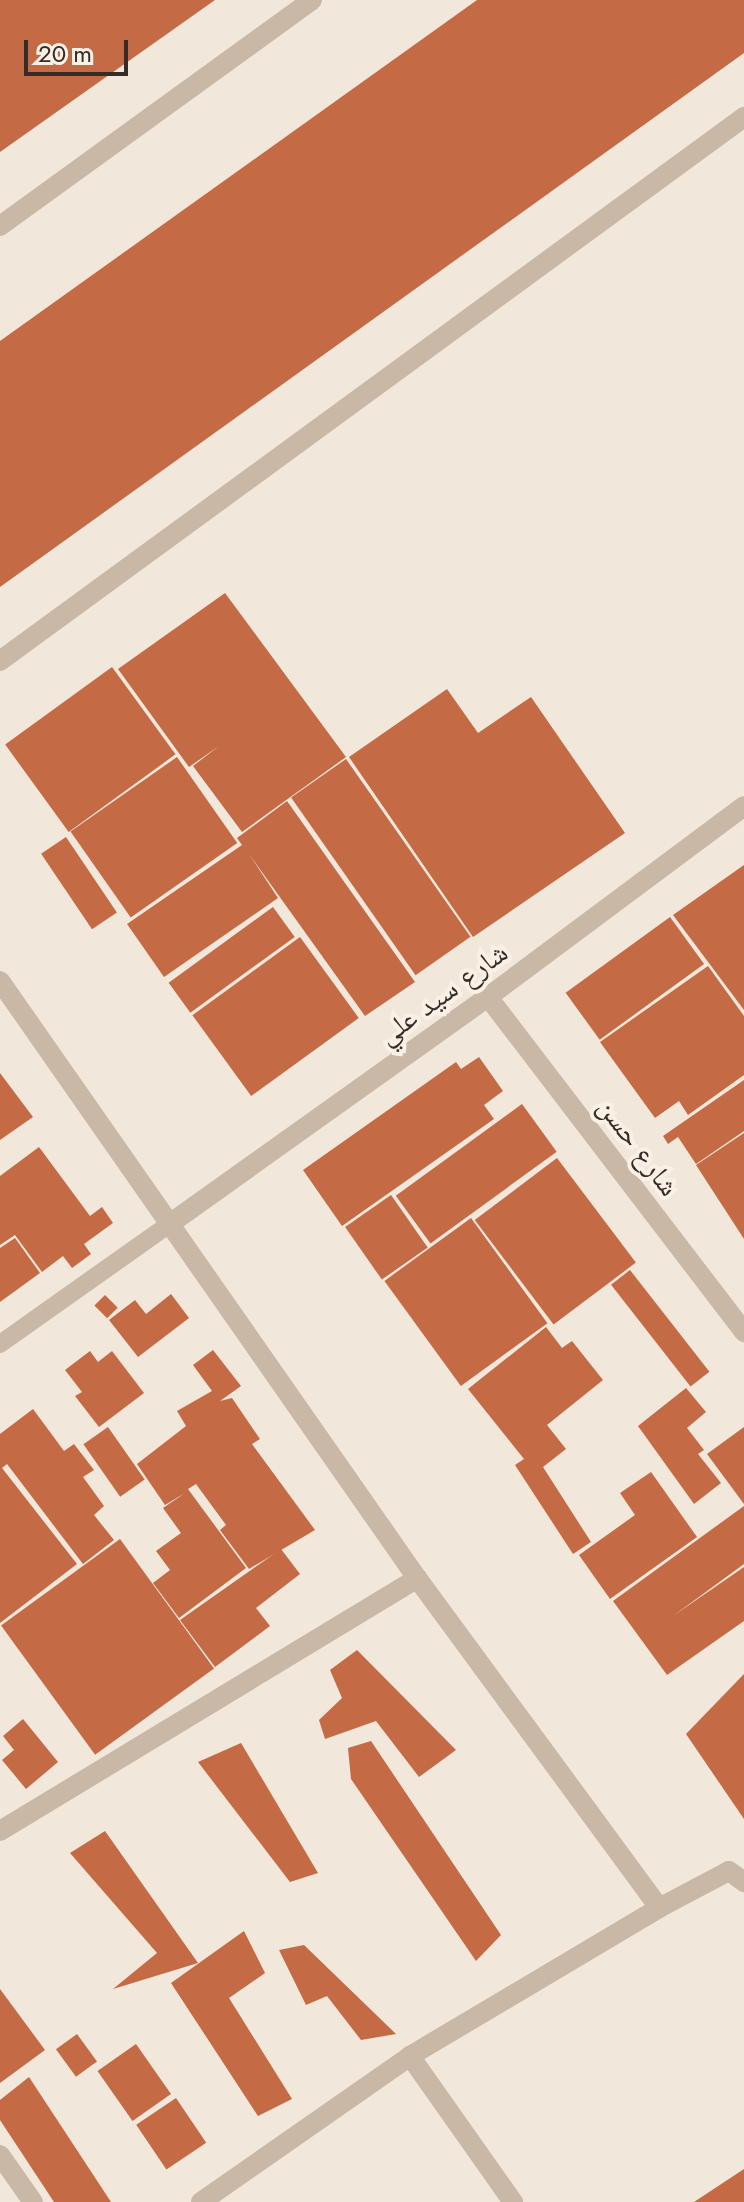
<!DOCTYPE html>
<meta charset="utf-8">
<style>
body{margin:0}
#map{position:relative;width:744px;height:2202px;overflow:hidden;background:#f1e7da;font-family:Jost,"Noto Naskh Arabic",sans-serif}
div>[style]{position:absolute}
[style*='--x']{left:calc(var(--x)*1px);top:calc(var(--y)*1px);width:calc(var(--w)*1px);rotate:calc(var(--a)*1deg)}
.building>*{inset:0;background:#c46a45;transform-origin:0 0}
.service>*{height:18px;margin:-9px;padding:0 9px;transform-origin:9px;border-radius:9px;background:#c9b8a6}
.minor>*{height:20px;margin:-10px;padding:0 10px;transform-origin:10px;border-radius:10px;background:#c9b8a6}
span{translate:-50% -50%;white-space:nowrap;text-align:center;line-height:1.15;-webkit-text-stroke:8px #f9f1e6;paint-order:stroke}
.street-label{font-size:28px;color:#352c27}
.scale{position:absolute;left:24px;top:40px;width:104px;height:36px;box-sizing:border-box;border:4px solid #352c27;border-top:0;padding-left:10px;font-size:24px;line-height:28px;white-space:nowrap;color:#352c27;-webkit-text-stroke:6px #f9f1e6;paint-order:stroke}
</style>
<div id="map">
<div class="building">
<i style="clip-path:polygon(0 0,215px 0,0 152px)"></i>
<i style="clip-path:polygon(477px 0,744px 0,744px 53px,0 587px,0 341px)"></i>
<i style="clip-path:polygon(225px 593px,346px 757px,242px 832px,193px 766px,219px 746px,189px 767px,118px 669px)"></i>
<i style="left:112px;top:667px;width:108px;height:132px;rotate:54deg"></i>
<i style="clip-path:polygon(447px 689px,478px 733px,531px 697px,625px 833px,473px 937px,349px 757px)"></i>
<i style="left:177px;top:757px;width:105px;height:130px;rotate:55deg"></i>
<i style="left:346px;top:759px;width:217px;height:67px;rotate:55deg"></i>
<i style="clip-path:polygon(287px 801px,415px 982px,365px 1016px,249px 854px,278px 898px,164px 977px,127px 924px,242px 845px,237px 838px)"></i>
<i style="left:66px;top:837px;width:91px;height:30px;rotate:56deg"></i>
<i style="clip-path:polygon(744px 865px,744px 1010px,673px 915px)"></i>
<i style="left:273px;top:907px;width:37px;height:129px;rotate:54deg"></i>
<i style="left:670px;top:917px;width:58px;height:129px;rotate:54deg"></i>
<i style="left:300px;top:937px;width:100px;height:133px;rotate:54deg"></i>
<i style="clip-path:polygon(708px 966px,744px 1016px,744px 1075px,688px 1115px,679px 1101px,655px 1118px,600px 1042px)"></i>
<i style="clip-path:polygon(479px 1057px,503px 1091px,484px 1105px,494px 1119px,342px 1226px,303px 1170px,456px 1062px,461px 1069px)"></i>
<i style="clip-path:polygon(0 1073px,33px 1117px,0 1140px)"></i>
<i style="clip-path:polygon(744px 1080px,744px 1131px,696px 1164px,678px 1137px,668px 1144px,663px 1136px)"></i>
<i style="left:522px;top:1104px;width:59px;height:156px;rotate:54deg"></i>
<i style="clip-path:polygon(744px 1133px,744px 1239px,696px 1165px)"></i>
<i style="clip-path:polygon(39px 1147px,90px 1216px,102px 1207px,113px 1223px,84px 1244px,91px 1254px,72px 1268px,63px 1256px,42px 1272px,15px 1235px,0 1245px,0 1176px)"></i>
<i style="left:557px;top:1158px;width:131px;height:103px;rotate:53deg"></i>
<i style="left:391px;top:1195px;width:64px;height:56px;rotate:55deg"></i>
<i style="left:471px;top:1218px;width:130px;height:107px;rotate:54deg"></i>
<i style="clip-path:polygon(15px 1238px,40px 1273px,0 1302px,0 1248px)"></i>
<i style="left:630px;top:1270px;width:129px;height:24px;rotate:52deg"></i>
<i style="clip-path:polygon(171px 1294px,189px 1318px,138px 1357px,109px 1320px,135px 1300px,146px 1314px)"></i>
<i style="left:105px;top:1295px;width:18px;height:15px;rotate:45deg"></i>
<i style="clip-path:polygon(546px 1327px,562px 1348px,572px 1341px,603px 1380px,547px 1425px,566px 1449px,543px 1467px,591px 1542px,573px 1554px,515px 1465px,524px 1459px,468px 1389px)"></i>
<i style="clip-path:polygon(213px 1350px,241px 1386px,220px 1401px,232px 1398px,260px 1439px,252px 1444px,315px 1530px,249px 1569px,220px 1530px,226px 1525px,196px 1484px,188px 1489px,246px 1568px,179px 1618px,153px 1583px,170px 1570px,156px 1551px,181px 1533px,163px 1508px,185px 1493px,165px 1505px,137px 1464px,186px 1426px,177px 1411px,212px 1391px,193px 1365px)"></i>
<i style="clip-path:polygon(90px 1351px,98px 1362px,112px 1351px,144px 1393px,99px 1427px,75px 1396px,82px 1392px,65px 1370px)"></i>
<i style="clip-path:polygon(686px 1388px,706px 1412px,687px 1428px,704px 1450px,698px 1454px,721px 1483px,694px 1504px,638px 1426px)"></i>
<i style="clip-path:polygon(33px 1409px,64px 1451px,74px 1444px,94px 1470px,83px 1477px,104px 1506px,94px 1515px,114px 1540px,83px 1564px,7px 1464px,2px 1468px,77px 1564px,0 1623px,0 1434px)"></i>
<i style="left:108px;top:1427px;width:64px;height:30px;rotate:55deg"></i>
<i style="clip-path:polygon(744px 1427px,744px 1504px,707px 1454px)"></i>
<i style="clip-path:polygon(651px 1472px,697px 1537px,610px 1599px,579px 1555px,635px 1515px,620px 1493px)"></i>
<i style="clip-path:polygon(744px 1506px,744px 1564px,673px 1616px,744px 1567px,744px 1621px,667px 1675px,613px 1601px)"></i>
<i style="left:120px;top:1539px;width:160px;height:147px;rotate:54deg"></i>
<i style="clip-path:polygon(281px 1549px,300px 1574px,256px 1608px,270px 1626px,215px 1667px,180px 1620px)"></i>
<i style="clip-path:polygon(357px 1650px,456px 1750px,419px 1777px,376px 1721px,325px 1739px,319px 1720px,342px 1698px,330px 1670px)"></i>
<i style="clip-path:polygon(744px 1674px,744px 1819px,686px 1734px)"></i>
<i style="clip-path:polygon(23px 1719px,58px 1762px,26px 1789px,2px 1760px,14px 1750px,3px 1736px)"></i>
<i style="clip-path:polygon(371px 1741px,501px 1935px,476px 1961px,351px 1779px,348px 1748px)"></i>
<i style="clip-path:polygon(241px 1743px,318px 1873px,290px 1882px,198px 1762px)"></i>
<i style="clip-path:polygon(105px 1831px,198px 1963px,113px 1989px,157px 1953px,70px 1853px)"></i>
<i style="clip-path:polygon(244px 1931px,265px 1973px,229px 1998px,292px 2099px,258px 2116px,171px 1983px)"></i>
<i style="clip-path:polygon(304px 1945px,396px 2034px,361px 2040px,327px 1996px,306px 2005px,279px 1950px)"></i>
<i style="clip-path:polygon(0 1989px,45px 2050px,0 2083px)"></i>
<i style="left:77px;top:2034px;width:34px;height:26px;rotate:54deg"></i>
<i style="left:136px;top:2044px;width:61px;height:47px;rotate:55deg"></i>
<i style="clip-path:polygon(29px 2077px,111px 2202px,54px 2202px,0 2120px,0 2100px)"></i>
<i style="left:176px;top:2098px;width:54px;height:48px;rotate:56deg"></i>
<i style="clip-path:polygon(744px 2169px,744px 2202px,694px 2202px)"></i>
</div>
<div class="service">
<i style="--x:0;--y:1344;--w:209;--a:-35.3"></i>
</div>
<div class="minor">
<i style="--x:0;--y:226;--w:385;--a:-35.9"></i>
<i style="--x:0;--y:661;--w:922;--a:-36.17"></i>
<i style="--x:0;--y:981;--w:728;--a:55.07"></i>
<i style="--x:417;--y:1578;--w:409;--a:53.7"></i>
<i style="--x:488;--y:997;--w:422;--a:52.6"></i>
<i style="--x:171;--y:1223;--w:389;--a:-35.5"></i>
<i style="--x:488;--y:997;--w:319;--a:-36.7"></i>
<i style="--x:0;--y:1831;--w:488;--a:-31.2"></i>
<i style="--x:410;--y:2056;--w:179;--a:54.8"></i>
<i style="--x:0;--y:2155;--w:57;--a:54.9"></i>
<i style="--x:201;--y:2202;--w:255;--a:-34.9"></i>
<i style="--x:410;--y:2056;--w:290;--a:-30.7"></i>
<i style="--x:659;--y:1908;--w:79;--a:-27.9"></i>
<i style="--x:729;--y:1871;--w:19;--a:36"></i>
</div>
<div class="street-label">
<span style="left:443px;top:994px;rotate:-36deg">شارع سيد علي</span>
<span style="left:638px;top:1147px;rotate:53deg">شارع حسن</span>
</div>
<div class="scale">20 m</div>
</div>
